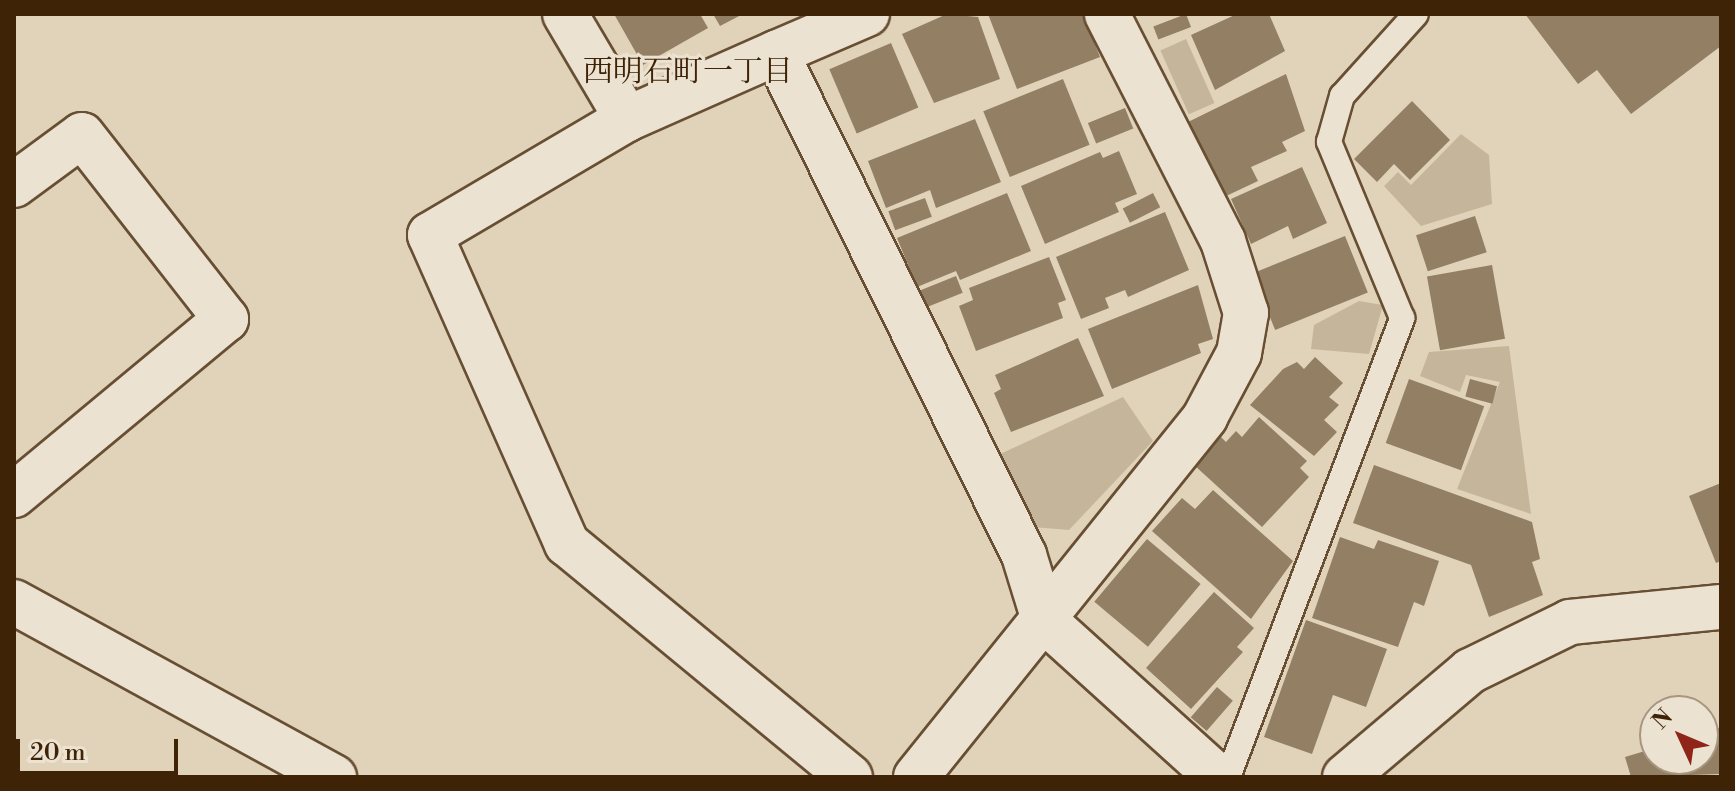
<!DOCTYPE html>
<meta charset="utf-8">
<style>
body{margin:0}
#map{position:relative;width:1735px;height:791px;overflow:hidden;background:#e1d3b9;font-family:"Libre Bodoni","Noto Serif JP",serif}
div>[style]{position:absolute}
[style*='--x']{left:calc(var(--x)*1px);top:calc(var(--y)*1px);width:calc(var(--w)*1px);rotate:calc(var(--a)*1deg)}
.green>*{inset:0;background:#c5b59b;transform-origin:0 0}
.building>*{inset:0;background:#937f63;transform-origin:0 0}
.roads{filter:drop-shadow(2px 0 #684f33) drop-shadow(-2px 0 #684f33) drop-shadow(0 2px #684f33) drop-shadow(0 -2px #684f33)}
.lane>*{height:24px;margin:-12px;padding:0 12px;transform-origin:12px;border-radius:12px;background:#ece2d2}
.street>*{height:44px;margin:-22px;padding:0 22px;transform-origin:22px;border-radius:22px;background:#ece2d2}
span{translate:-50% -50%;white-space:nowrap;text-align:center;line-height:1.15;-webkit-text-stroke:6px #ece2d2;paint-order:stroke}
.neighbourhood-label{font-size:30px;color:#3f2306}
.frame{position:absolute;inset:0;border:16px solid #3f2306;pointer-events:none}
.north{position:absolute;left:1639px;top:695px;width:80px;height:80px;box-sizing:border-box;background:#ece2d2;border:2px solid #a79680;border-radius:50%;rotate:314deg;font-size:22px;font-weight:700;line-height:32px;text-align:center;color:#3f2306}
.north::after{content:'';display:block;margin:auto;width:28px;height:36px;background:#8f2418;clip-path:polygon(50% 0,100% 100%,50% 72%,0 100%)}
.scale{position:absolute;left:16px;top:739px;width:162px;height:36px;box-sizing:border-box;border:4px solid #3f2306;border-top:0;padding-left:10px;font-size:24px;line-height:28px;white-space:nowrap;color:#3f2306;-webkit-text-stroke:6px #ece2d2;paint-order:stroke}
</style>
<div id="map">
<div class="green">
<i style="left:1186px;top:39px;width:70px;height:28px;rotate:66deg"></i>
<i style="clip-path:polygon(1461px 134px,1489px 155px,1492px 204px,1421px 226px,1384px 186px,1398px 172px,1411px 185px)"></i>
<i style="clip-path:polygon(1359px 301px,1383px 305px,1369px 354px,1311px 349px,1314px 325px)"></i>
<i style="clip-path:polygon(1509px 346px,1531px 514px,1457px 489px,1500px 382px,1466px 375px,1460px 392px,1420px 376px,1429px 352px)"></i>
<i style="clip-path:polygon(1123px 397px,1153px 441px,1069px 530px,1032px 527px,998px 455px)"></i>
</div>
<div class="building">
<i style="clip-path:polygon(614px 14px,700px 14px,708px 28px,643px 65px)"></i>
<i style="clip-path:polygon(713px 14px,743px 14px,720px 26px)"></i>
<i style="clip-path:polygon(947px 14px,978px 17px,1000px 79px,934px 103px,902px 34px)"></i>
<i style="clip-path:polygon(988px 14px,1083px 14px,1100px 57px,1017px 89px)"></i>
<i style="left:1186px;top:14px;width:14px;height:35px;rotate:69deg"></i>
<i style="clip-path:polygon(1237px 14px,1269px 14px,1285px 51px,1215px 90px,1191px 35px)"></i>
<i style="clip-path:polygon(1525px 14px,1721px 14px,1721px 46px,1631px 114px,1597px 70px,1578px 84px)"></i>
<i style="left:891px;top:43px;width:70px;height:67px;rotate:67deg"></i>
<i style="clip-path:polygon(1286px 74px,1305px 131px,1282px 142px,1287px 151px,1251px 167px,1258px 181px,1224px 197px,1188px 122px)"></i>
<i style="left:1063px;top:79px;width:71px;height:86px;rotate:68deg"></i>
<i style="clip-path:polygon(1412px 101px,1450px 140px,1410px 180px,1394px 164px,1377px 182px,1354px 159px)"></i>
<i style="left:1125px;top:108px;width:22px;height:40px;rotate:68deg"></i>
<i style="clip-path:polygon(975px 119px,1001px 182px,936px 208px,930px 190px,886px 208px,868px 161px)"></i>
<i style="clip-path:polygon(1119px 151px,1137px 194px,1115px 203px,1119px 212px,1045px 244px,1021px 186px,1100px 152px,1103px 158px)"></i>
<i style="clip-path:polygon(1302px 167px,1327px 223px,1293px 239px,1288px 226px,1251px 244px,1231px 199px)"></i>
<i style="clip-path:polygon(1007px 193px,1031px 251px,960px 280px,956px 271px,917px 287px,897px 238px)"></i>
<i style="left:1153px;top:193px;width:16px;height:34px;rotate:63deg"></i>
<i style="left:925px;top:198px;width:20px;height:39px;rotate:70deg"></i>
<i style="clip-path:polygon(1165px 212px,1189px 270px,1128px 297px,1125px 290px,1105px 298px,1109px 308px,1081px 319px,1056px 257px)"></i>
<i style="left:1475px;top:216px;width:38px;height:62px;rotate:72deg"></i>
<i style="left:1345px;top:236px;width:61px;height:100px;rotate:68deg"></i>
<i style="clip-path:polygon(1049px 257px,1066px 300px,1058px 303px,1063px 318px,976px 351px,959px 306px,973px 300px,969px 288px)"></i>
<i style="left:1492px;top:265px;width:75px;height:66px;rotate:80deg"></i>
<i style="left:956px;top:276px;width:18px;height:39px;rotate:68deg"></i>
<i style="clip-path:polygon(1198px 285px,1213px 339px,1198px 344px,1201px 353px,1112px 389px,1088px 329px)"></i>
<i style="clip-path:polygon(1078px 338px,1104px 396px,1011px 432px,994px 393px,1001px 389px,995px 375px)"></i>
<i style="clip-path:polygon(1315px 357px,1343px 383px,1329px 397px,1339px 405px,1324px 420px,1337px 432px,1314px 456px,1250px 405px,1283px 369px,1297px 362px,1304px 369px)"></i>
<i style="left:1409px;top:379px;width:80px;height:68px;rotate:20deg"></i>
<i style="left:1470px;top:379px;width:28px;height:18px;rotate:15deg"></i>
<i style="clip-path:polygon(1259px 417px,1307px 461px,1300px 468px,1309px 477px,1262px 527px,1194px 465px,1221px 437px,1226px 442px,1236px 431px,1242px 437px)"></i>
<i style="clip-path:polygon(1374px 465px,1532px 522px,1540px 559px,1532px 562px,1543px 595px,1489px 617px,1471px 565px,1353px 523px)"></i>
<i style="clip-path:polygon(1721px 483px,1721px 561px,1716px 563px,1689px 496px)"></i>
<i style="clip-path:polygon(1213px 490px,1293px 561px,1251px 619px,1152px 531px,1182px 498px,1195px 509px)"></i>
<i style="clip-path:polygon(1340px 537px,1374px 549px,1378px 540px,1439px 561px,1424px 606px,1414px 602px,1398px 647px,1312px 618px)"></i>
<i style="left:1147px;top:539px;width:70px;height:82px;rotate:40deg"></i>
<i style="clip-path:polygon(1214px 592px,1254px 628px,1237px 647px,1243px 652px,1191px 709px,1146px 668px)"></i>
<i style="clip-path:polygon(1306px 620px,1387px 649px,1366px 707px,1333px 695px,1312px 754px,1264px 737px)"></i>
<i style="left:1217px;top:687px;width:21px;height:40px;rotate:41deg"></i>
<i style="clip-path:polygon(1721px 727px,1721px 774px,1631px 777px,1625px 757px,1655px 748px,1655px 759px,1703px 759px,1703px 733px)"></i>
</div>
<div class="roads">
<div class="lane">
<i style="--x:1228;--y:777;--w:491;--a:-69.2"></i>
<i style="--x:1402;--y:318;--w:191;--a:-112.5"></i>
<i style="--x:1329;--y:142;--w:48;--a:-74.2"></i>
<i style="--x:1342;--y:96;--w:110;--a:-47.9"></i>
</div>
<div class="street">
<i style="--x:565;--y:14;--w:122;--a:59.4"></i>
<i style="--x:776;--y:53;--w:99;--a:-23.2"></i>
<i style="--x:14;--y:185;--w:84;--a:-36.3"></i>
<i style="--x:82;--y:135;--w:234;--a:52"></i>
<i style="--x:226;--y:319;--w:276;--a:140.3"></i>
<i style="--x:14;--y:602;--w:365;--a:28.7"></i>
<i style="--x:850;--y:777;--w:367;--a:-140.5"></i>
<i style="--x:567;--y:544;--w:338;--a:-113.9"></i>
<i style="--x:430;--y:235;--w:229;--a:-30.5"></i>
<i style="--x:627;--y:119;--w:163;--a:-23.9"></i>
<i style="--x:776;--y:53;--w:560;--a:63.71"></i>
<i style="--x:1024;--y:555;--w:68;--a:72.9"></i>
<i style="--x:1044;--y:620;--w:234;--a:42.1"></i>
<i style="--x:916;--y:777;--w:462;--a:-51.2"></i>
<i style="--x:1205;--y:417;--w:72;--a:-62"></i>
<i style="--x:1239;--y:353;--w:41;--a:-80.1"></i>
<i style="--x:1246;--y:313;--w:76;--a:-107.7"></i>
<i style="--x:1223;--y:241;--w:255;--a:-117.1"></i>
<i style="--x:1345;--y:777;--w:164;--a:-40.3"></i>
<i style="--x:1470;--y:671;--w:111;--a:-26.1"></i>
<i style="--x:1570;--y:622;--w:152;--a:-5.7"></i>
</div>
</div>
<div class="neighbourhood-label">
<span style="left:688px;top:72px">西明石町一丁目</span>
</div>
<div class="frame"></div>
<div class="north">N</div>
<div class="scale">20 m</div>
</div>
